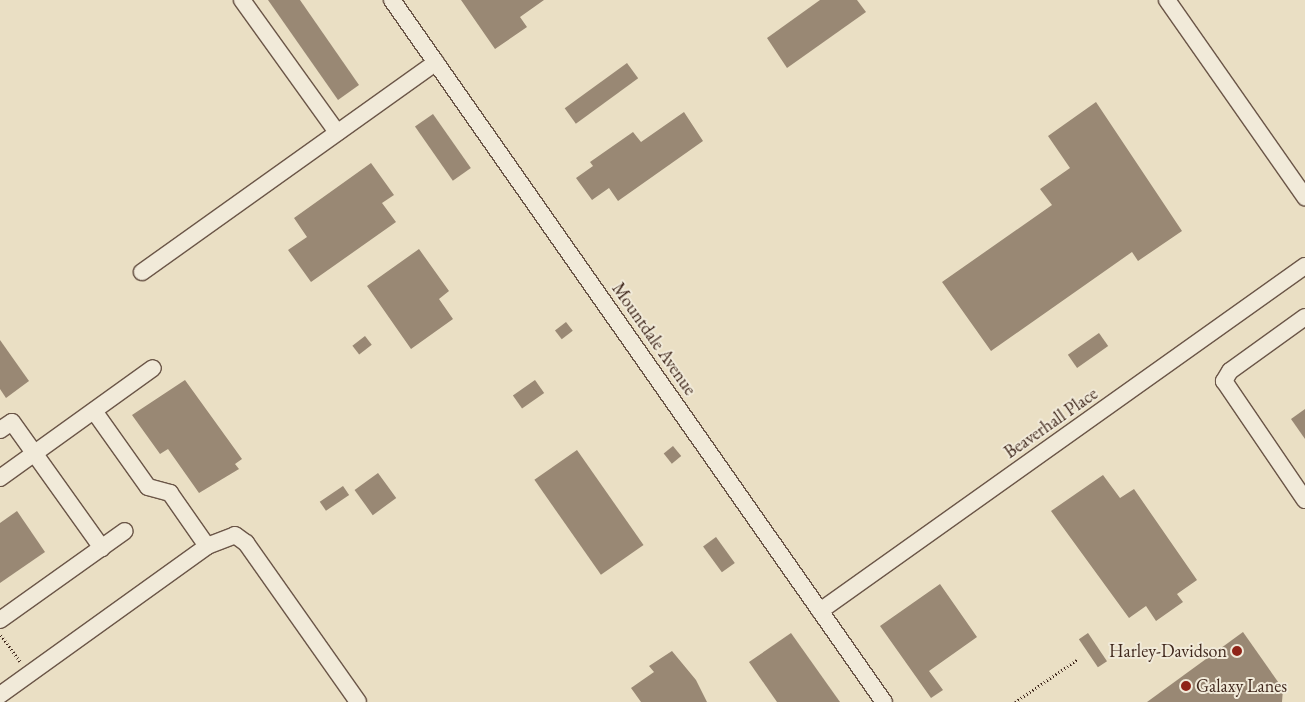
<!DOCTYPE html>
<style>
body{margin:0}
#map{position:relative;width:1305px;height:702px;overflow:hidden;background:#eadfc4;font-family:"EB Garamond",serif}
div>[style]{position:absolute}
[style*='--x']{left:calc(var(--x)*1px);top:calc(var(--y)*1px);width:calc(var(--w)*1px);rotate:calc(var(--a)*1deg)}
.building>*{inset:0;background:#998874;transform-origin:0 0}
.path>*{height:2.5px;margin-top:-1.25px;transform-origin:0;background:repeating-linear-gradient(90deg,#41291e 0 1px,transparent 0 3.5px)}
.roads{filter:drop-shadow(1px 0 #6b5648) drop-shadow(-1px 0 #6b5648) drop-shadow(0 1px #6b5648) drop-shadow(0 -1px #6b5648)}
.minor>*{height:16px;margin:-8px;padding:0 8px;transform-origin:8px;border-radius:8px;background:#f1ead9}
.dots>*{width:14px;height:14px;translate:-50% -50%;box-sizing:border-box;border:2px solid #f1ead9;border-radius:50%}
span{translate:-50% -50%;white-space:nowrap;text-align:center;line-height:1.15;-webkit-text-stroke:4px #f1ead9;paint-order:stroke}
.street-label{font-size:18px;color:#41291e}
.poi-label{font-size:18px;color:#41291e}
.right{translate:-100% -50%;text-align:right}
.left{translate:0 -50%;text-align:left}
</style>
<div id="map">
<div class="building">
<i style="clip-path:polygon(268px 0,300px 0,359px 85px,338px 100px)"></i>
<i style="clip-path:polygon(461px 0,544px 0,520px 17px,527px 27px,495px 49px)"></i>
<i style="clip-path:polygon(820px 0,857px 0,866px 12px,787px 68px,767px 38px)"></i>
<i style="left:627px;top:63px;width:19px;height:77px;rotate:54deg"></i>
<i style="clip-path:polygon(1096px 102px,1182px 231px,1138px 261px,1132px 252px,991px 351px,942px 282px,1052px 205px,1040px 189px,1070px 168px,1048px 136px)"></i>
<i style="clip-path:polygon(684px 112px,703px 141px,618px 201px,609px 188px,592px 200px,576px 178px,593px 166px,590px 162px,633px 132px,641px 142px)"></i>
<i style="left:433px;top:114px;width:66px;height:22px;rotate:55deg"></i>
<i style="clip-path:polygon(371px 163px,394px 195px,382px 203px,396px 222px,311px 282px,288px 250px,307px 237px,294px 218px)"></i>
<i style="clip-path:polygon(419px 249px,449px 291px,439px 299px,453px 319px,411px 349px,367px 286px)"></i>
<i style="left:566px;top:322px;width:11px;height:14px;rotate:52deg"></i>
<i style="left:1099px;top:333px;width:16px;height:38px;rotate:55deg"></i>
<i style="left:365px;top:336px;width:11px;height:16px;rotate:52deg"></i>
<i style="clip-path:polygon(0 340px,29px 381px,6px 398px,0 389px)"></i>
<i style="clip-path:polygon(185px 380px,242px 459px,235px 464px,239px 469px,199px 493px,168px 449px,160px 454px,132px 415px)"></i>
<i style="left:535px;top:380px;width:16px;height:27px;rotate:55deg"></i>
<i style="clip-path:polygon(1305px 409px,1305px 439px,1291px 419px)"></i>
<i style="left:673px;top:446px;width:13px;height:12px;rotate:51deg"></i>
<i style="left:577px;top:450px;width:116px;height:52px;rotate:55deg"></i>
<i style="left:378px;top:473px;width:31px;height:29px;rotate:54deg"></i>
<i style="clip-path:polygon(1103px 475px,1120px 498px,1134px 489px,1197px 580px,1177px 594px,1183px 602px,1156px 621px,1146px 606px,1129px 618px,1051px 511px)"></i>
<i style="left:343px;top:486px;width:11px;height:28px;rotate:56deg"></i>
<i style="clip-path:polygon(17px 511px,45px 552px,0 583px,0 523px)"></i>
<i style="left:716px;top:537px;width:32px;height:16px;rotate:54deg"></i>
<i style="clip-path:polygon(940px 584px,977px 637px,929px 671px,943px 690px,931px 698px,880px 626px)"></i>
<i style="clip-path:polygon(1243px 632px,1283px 689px,1282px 702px,1147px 702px)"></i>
<i style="clip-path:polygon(791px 633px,840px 702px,777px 702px,749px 662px)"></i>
<i style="left:1088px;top:633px;width:34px;height:11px;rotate:56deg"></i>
<i style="clip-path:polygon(672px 651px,696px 680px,707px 702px,641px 702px,631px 688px,654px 672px,649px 666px)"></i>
</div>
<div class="path">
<i style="--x:1;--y:635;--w:34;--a:54"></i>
<i style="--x:1015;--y:702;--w:76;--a:-34.3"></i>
</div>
<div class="roads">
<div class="minor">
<i style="--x:242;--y:0;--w:163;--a:54.3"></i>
<i style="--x:392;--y:0;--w:857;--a:54.98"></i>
<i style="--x:1167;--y:0;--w:241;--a:55"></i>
<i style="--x:142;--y:272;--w:361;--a:-35.5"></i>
<i style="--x:1305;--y:317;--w:92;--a:144.2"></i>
<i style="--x:1230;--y:371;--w:12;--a:121"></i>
<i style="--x:1224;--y:381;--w:144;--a:55.8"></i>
<i style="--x:94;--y:411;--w:93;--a:54.6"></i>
<i style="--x:148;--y:487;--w:23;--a:15"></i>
<i style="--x:170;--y:493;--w:65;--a:55.1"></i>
<i style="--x:0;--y:430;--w:14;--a:-34"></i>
<i style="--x:12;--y:422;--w:155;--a:54.5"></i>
<i style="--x:0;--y:478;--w:188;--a:-35.7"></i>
<i style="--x:820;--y:611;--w:595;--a:-35.43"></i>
<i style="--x:0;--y:620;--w:153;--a:-35.5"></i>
<i style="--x:0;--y:695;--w:255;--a:-35.7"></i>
<i style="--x:207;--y:546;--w:30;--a:-21"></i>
<i style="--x:235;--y:535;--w:14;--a:36"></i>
<i style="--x:246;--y:543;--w:194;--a:54.8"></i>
</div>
</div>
<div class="dots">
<i style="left:1237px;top:651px;background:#8f2418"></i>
<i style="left:1186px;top:686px;background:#8f2418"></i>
</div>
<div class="street-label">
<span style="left:654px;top:339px;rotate:55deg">Mountdale Avenue</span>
<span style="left:1051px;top:423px;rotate:-35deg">Beaverhall Place</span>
</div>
<div class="poi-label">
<span class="right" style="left:1227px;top:651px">Harley-Davidson</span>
<span class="left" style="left:1196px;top:686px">Galaxy Lanes</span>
</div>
</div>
